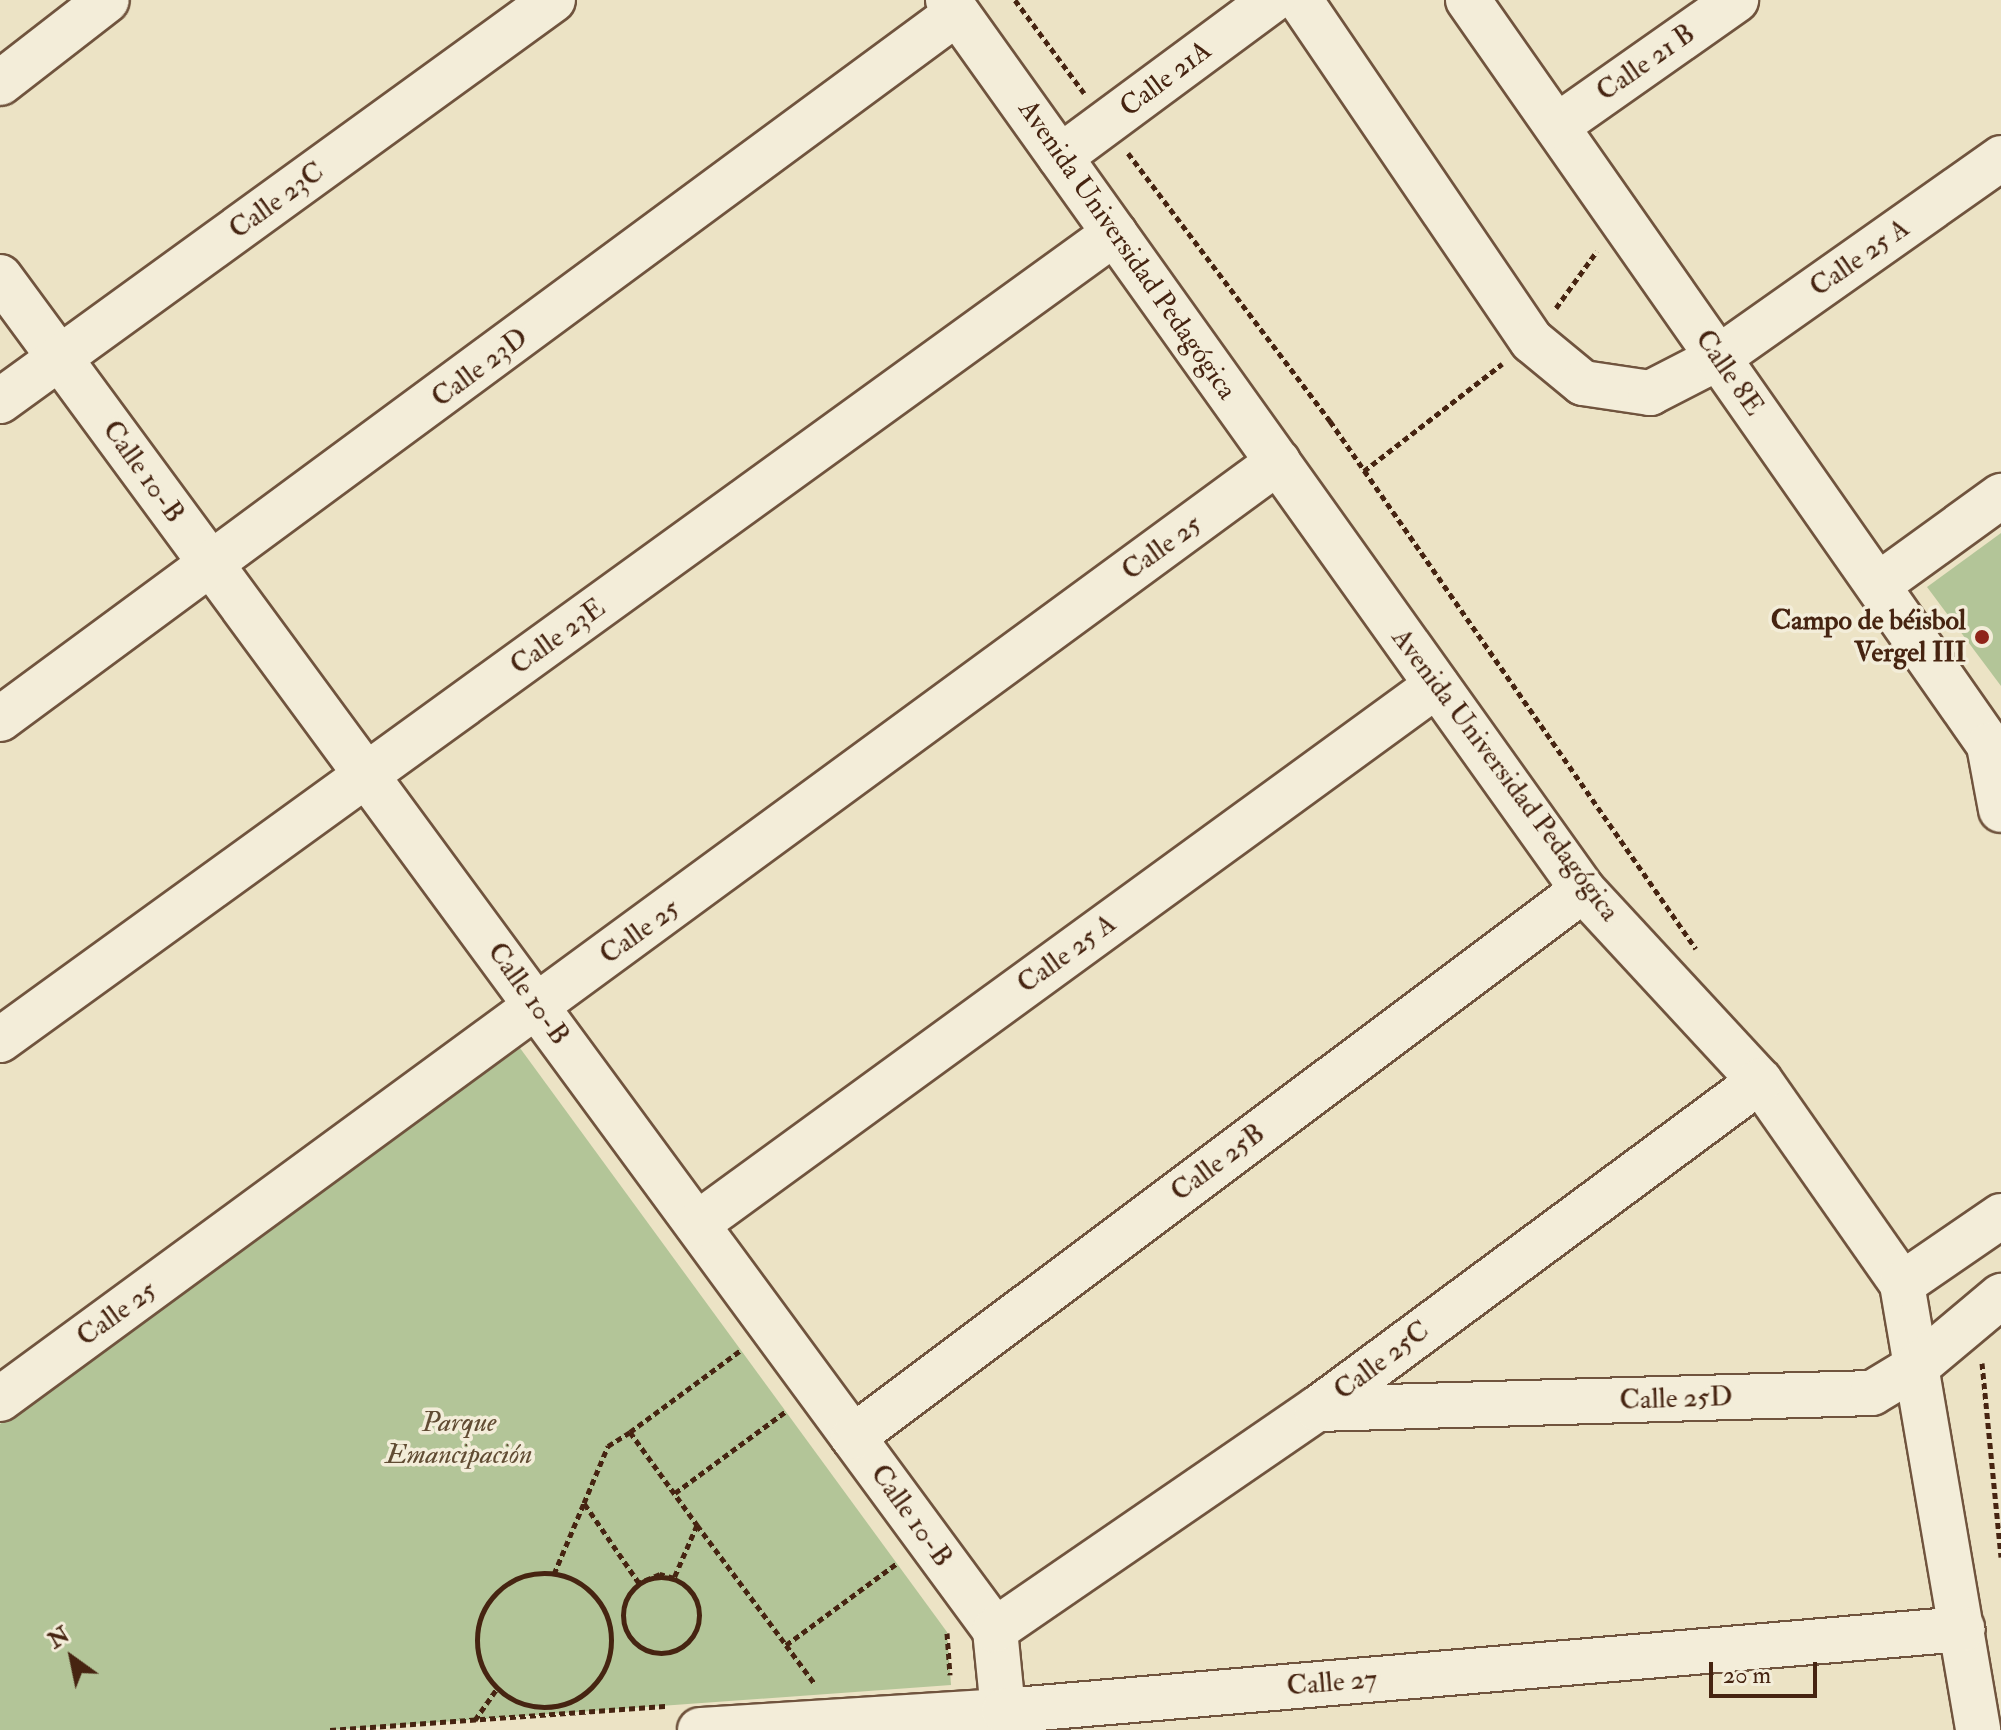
<!DOCTYPE html>
<meta charset="utf-8">
<style>
body{margin:0}
#map{position:relative;width:2001px;height:1730px;overflow:hidden;background:#ece3c5;font-family:"IM FELL Double Pica",serif}
div>[style]{position:absolute}
[style*='--x']{left:calc(var(--x)*1px);top:calc(var(--y)*1px);width:calc(var(--w)*1px);rotate:calc(var(--a)*1deg)}
.green>*{inset:0;background:#b3c598}
.path>*{height:5px;margin-top:-2.5px;transform-origin:0;background:repeating-linear-gradient(90deg,#462411 0 6px,transparent 0 10px)}
.path>.ring{margin:-2.5px;padding:0;box-sizing:content-box;background:none;border:5px solid #462411;border-radius:50%}
.roads{filter:drop-shadow(2px 0 #70543e) drop-shadow(-2px 0 #70543e) drop-shadow(0 2px #70543e) drop-shadow(0 -2px #70543e)}
.minor>*{height:44px;margin:-22px;padding:0 22px;transform-origin:22px;border-radius:22px;background:#f3edd9}
.dots>*{width:22px;height:22px;translate:-50% -50%;box-sizing:border-box;border:4px solid #f3edd9;border-radius:50%}
span{translate:-50% -50%;white-space:nowrap;text-align:center;line-height:1.15;-webkit-text-stroke:7px #f3edd9;paint-order:stroke}
.street-label{font-size:28px;color:#462411}
.poi-label{font-size:28px;color:#462411;font-weight:700}
.right{translate:-100% -50%;text-align:right}
.park-label{font-size:28px;color:#614c33;font-style:italic}
.north{position:absolute;left:32px;top:1618px;width:80px;height:80px;-webkit-text-stroke:6px #f3edd9;paint-order:stroke;rotate:327deg;font-size:22px;font-weight:700;line-height:32px;text-align:center;color:#462411}
.north::after{content:'';display:block;margin:auto;width:28px;height:36px;background:#462411;clip-path:polygon(50% 0,100% 100%,50% 72%,0 100%)}
.scale{position:absolute;left:1709px;top:1662px;width:108px;height:36px;box-sizing:border-box;border:4px solid #462411;border-top:0;padding-left:10px;font-size:24px;line-height:28px;white-space:nowrap;color:#462411;-webkit-text-stroke:6px #f3edd9;paint-order:stroke}
</style>
<div id="map">
<div class="green">
<i style="clip-path:polygon(2001px 533px,2001px 686px,1927px 587px)"></i>
<i style="clip-path:polygon(520px 1048px,947px 1632px,951px 1685px,330px 1730px,0 1730px,0 1424px)"></i>
</div>
<div class="path">
<i style="--x:1015;--y:0;--w:116;--a:53.4"></i>
<i style="--x:1128;--y:153;--w:336;--a:53"></i>
<i style="--x:1330;--y:421;--w:642;--a:55.27"></i>
<i style="--x:1556;--y:308;--w:70;--a:-54.3"></i>
<i style="--x:1364;--y:471;--w:175;--a:-37.8"></i>
<i style="--x:1982;--y:1363;--w:195;--a:84.4"></i>
<i style="--x:630;--y:1432;--w:138;--a:-36.5"></i>
<i style="--x:675;--y:1493;--w:137;--a:-36.4"></i>
<i style="--x:697;--y:1525;--w:149;--a:53.4"></i>
<i style="--x:786;--y:1645;--w:137;--a:-36.4"></i>
<i class="ring" style="left:477px;top:1573px;width:129px;height:129px"></i>
<i style="--x:554;--y:1574;--w:77;--a:-67.1"></i>
<i style="--x:584;--y:1503;--w:62;--a:-67.2"></i>
<i style="--x:608;--y:1446;--w:26;--a:-32"></i>
<i style="--x:630;--y:1432;--w:115;--a:54.2"></i>
<i style="--x:697;--y:1525;--w:58;--a:113.5"></i>
<i style="--x:674;--y:1578;--w:15;--a:-164"></i>
<i style="--x:660;--y:1574;--w:23;--a:157"></i>
<i style="--x:639;--y:1583;--w:97;--a:-124.5"></i>
<i class="ring" style="left:623px;top:1577px;width:71px;height:71px"></i>
<i style="--x:947;--y:1633;--w:42;--a:85.9"></i>
<i style="--x:786;--y:1645;--w:47;--a:53.6"></i>
<i style="--x:475;--y:1720;--w:38;--a:-55"></i>
<i style="--x:330;--y:1730;--w:339;--a:-4.1"></i>
</div>
<div class="roads">
<div class="minor">
<i style="--x:948;--y:0;--w:1093;--a:54.49"></i>
<i style="--x:1583;--y:890;--w:260;--a:47.2"></i>
<i style="--x:1760;--y:1081;--w:248;--a:55"></i>
<i style="--x:1902;--y:1284;--w:452;--a:80.3"></i>
<i style="--x:1300;--y:0;--w:412;--a:55.8"></i>
<i style="--x:1532;--y:341;--w:66;--a:39.5"></i>
<i style="--x:1583;--y:383;--w:68;--a:8.5"></i>
<i style="--x:1650;--y:393;--w:76;--a:-27.2"></i>
<i style="--x:1718;--y:358;--w:347;--a:-35.2"></i>
<i style="--x:1468;--y:0;--w:930;--a:55.03"></i>
<i style="--x:0;--y:83;--w:135;--a:-37.8"></i>
<i style="--x:1557;--y:126;--w:219;--a:-35.1"></i>
<i style="--x:1060;--y:157;--w:264;--a:-36.5"></i>
<i style="--x:0;--y:277;--w:1679;--a:53.67"></i>
<i style="--x:995;--y:1630;--w:100;--a:84.3"></i>
<i style="--x:0;--y:401;--w:683;--a:-35.95"></i>
<i style="--x:1878;--y:585;--w:152;--a:-35.9"></i>
<i style="--x:0;--y:719;--w:1189;--a:-36.42"></i>
<i style="--x:1989;--y:745;--w:66;--a:79.5"></i>
<i style="--x:0;--y:1040;--w:1376;--a:-35.9"></i>
<i style="--x:697;--y:1224;--w:915;--a:-36.07"></i>
<i style="--x:1902;--y:1284;--w:120;--a:-34.5"></i>
<i style="--x:0;--y:1399;--w:1585;--a:-36.25"></i>
<i style="--x:1317;--y:1409;--w:555;--a:-1.65"></i>
<i style="--x:1872;--y:1393;--w:56;--a:-31.1"></i>
<i style="--x:1920;--y:1364;--w:106;--a:-40"></i>
<i style="--x:853;--y:1437;--w:912;--a:-36.84"></i>
<i style="--x:995;--y:1630;--w:391;--a:-34.5"></i>
<i style="--x:1317;--y:1409;--w:551;--a:-36.52"></i>
<i style="--x:700;--y:1730;--w:305;--a:-3.6"></i>
<i style="--x:1004;--y:1711;--w:962;--a:-4.89"></i>
</div>
</div>
<div class="dots">
<i style="left:1982px;top:637px;background:#8f2418"></i>
</div>
<div class="street-label">
<span style="left:1646px;top:63px;rotate:-35deg">Calle 21 B</span>
<span style="left:1166px;top:79px;rotate:-37deg">Calle 21A</span>
<span style="left:277px;top:201px;rotate:-36deg">Calle 23C</span>
<span style="left:1127px;top:250px;rotate:55deg">Avenida Universidad Pedagógica</span>
<span style="left:1860px;top:258px;rotate:-35deg">Calle 25 A</span>
<span style="left:480px;top:368px;rotate:-37deg">Calle 23D</span>
<span style="left:1729px;top:373px;rotate:55deg">Calle 8E</span>
<span style="left:143px;top:472px;rotate:54deg">Calle 10-B</span>
<span style="left:1162px;top:548px;rotate:-36deg">Calle 25</span>
<span style="left:558px;top:637px;rotate:-36deg">Calle 23E</span>
<span style="left:1505px;top:775px;rotate:53deg">Avenida Universidad Pedagógica</span>
<span style="left:640px;top:932px;rotate:-36deg">Calle 25</span>
<span style="left:1067px;top:954px;rotate:-36deg">Calle 25 A</span>
<span style="left:528px;top:994px;rotate:54deg">Calle 10-B</span>
<span style="left:1218px;top:1163px;rotate:-37deg">Calle 25B</span>
<span style="left:117px;top:1314px;rotate:-36deg">Calle 25</span>
<span style="left:1382px;top:1361px;rotate:-37deg">Calle 25C</span>
<span style="left:1676px;top:1399px;rotate:-2deg">Calle 25D</span>
<span style="left:911px;top:1516px;rotate:54deg">Calle 10-B</span>
<span style="left:1332px;top:1683px;rotate:-5deg">Calle 27</span>
</div>
<div class="poi-label">
<span class="right" style="left:1966px;top:637px">Campo de béisbol<br>Vergel III</span>
</div>
<div class="park-label">
<span style="left:459px;top:1439px">Parque<br>Emancipación</span>
</div>
<div class="north">N</div>
<div class="scale">20 m</div>
</div>
